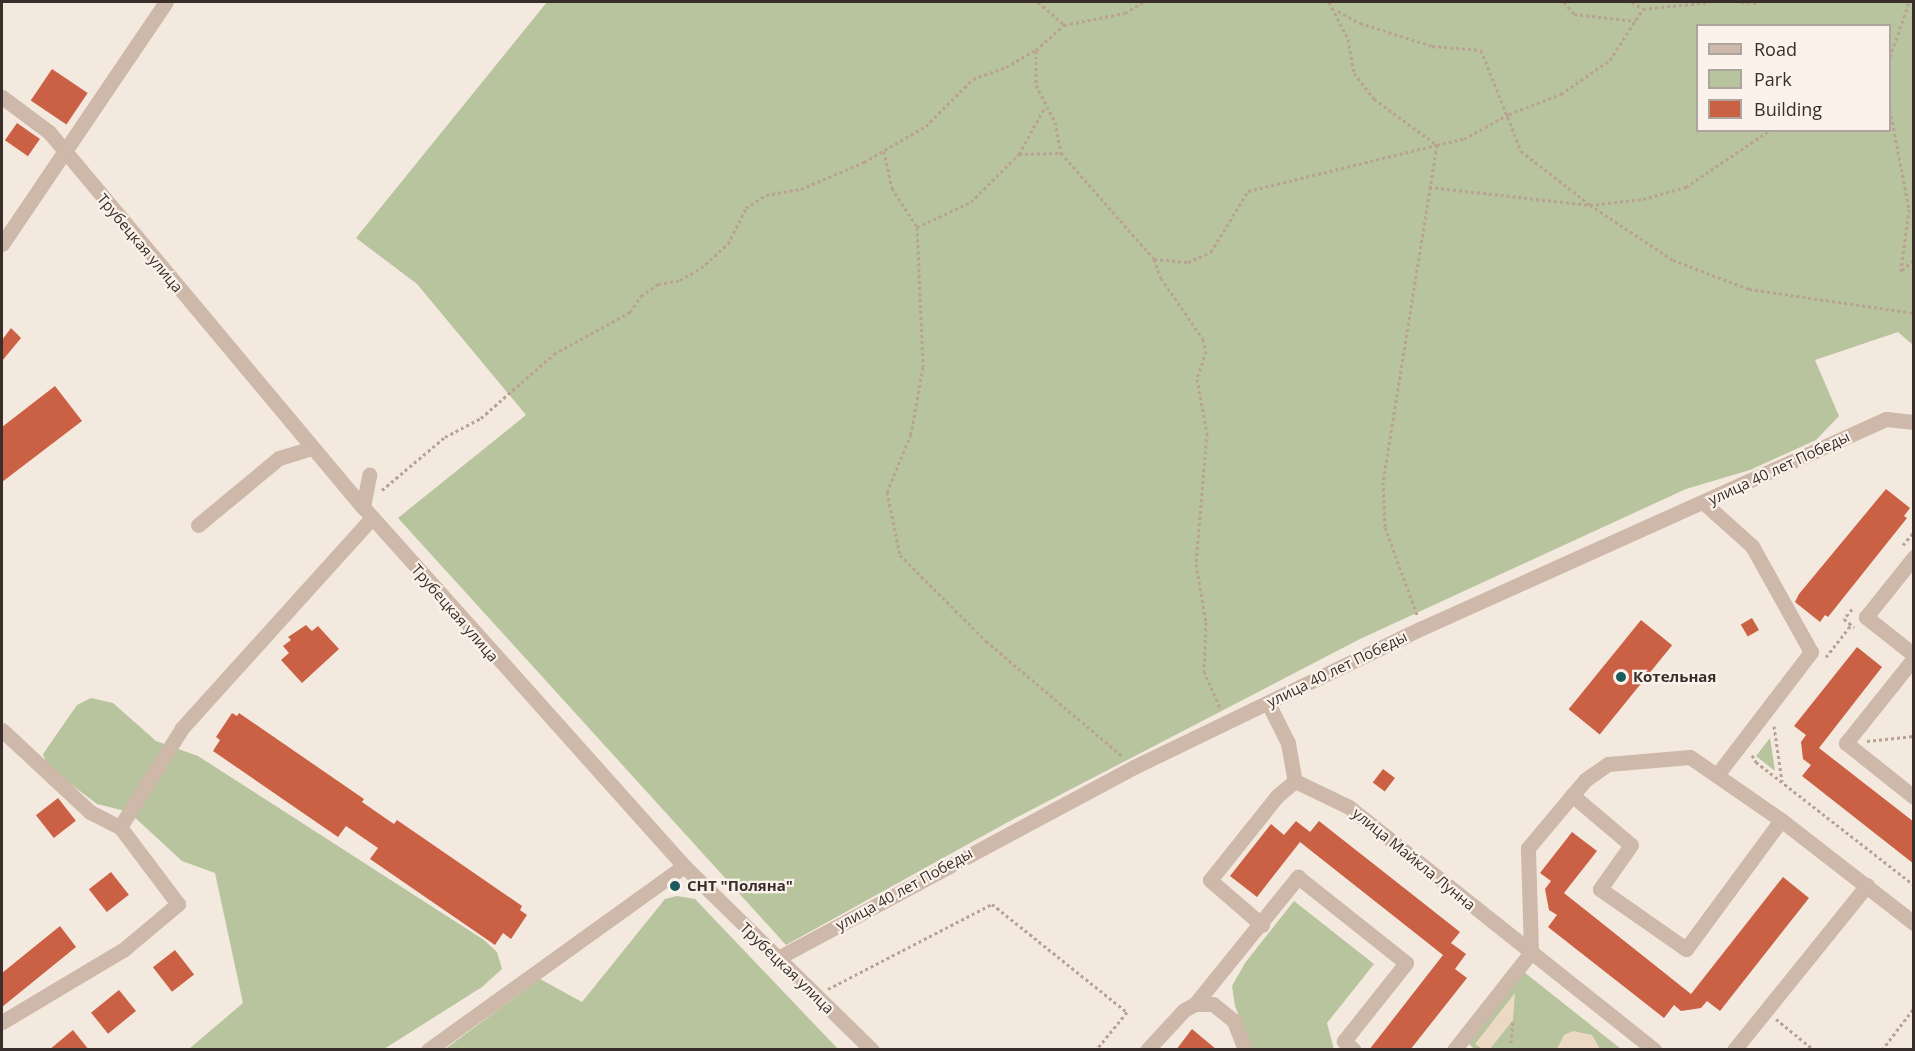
<!DOCTYPE html>
<meta charset="utf-8">
<style>
body{margin:0}
#map{position:relative;width:1915px;height:1051px;overflow:hidden;background:#f4e9de;font-family:"Open Sans",sans-serif}
div>[style]{position:absolute}
[style*='--x']{left:calc(var(--x)*1px);top:calc(var(--y)*1px);width:calc(var(--w)*1px);rotate:calc(var(--a)*1deg)}
.green>*{inset:0;background:#b8c49d}
.plaza>*{inset:0;background:#ecd9c4}
.building>*{inset:0;background:#cb6144;transform-origin:0 0}
.path>*{height:3px;margin-top:-1.5px;transform-origin:0;background:repeating-linear-gradient(90deg,#b9a293 0 3px,transparent 0 6px)}
.minor>*{height:15px;margin:-7.5px;padding:0 7.5px;transform-origin:7.5px;border-radius:7.5px;background:#cdb8a9}
.dots>*{width:16px;height:16px;translate:-50% -50%;box-sizing:border-box;border:3px solid #fbf3eb;border-radius:50%}
span{translate:-50% -50%;white-space:nowrap;text-align:center;line-height:1.15;-webkit-text-stroke:4.5px #fbf3eb;paint-order:stroke}
.street-label{font-size:15px;color:#392e29}
.poi-label{font-size:15px;color:#392e29;font-weight:700}
.left{translate:0 -50%;text-align:left}
.frame{position:absolute;inset:0;border:3px solid #392e29;pointer-events:none}
.legend{position:absolute;left:1696px;top:24px;width:195px;height:108px;box-sizing:border-box;background:#fbf3eb;border:2px solid #ada49d;margin:0;padding:8px 10px;list-style:none;font-size:18px;color:#392e29}
.legend li{display:flex;align-items:center;gap:12px;height:30px}
.legend b{width:30px;border:2px solid #ada49d}
</style>
<div id="map">
<div class="green">
<i style="clip-path:polygon(evenodd,547px 2px,1913px 2px,1913px 345px,1898px 332px,1815px 360px,1839px 416px,1816px 440px,1750px 470px,1686px 489px,1360px 639px,1008px 822px,786px 945px,398px 518px,526px 415px,417px 284px,356px 238px,547px 2px,1698px 26px,1890px 26px,1890px 130px,1698px 130px,1698px 26px)"></i>
<i style="clip-path:polygon(91px 698px,113px 703px,156px 741px,198px 756px,484px 940px,497px 952px,502px 969px,482px 987px,384px 1049px,189px 1049px,243px 1003px,215px 873px,182px 861px,129px 812px,97px 804px,47px 766px,43px 754px,77px 705px)"></i>
<i style="clip-path:polygon(1770px 738px,1775px 771px,1756px 756px)"></i>
<i style="clip-path:polygon(677px 896px,695px 899px,838px 1049px,445px 1049px,540px 979px,582px 1002px,665px 899px)"></i>
<i style="clip-path:polygon(1294px 901px,1374px 964px,1327px 1023px,1334px 1049px,1252px 1049px,1235px 1006px,1232px 986px,1245px 963px)"></i>
<i style="clip-path:polygon(1524px 972px,1621px 1049px,1475px 1050px,1468px 1043px)"></i>
</div>
<div class="plaza">
<i style="clip-path:polygon(1515px 993px,1513px 1020px,1490px 1049px,1483px 1049px,1475px 1044px)"></i>
<i style="clip-path:polygon(1573px 1031px,1592px 1035px,1600px 1049px,1557px 1049px,1564px 1035px)"></i>
</div>
<div class="building">
<i style="left:52px;top:69px;width:43px;height:38px;rotate:34deg"></i>
<i style="left:17px;top:123px;width:28px;height:21px;rotate:35deg"></i>
<i style="clip-path:polygon(11px 328px,21px 338px,2px 361px,2px 340px)"></i>
<i style="clip-path:polygon(55px 386px,82px 421px,2px 482px,2px 427px)"></i>
<i style="clip-path:polygon(1886px 489px,1910px 508px,1904px 516px,1907px 518px,1828px 617px,1825px 615px,1820px 622px,1795px 602px,1799px 594px)"></i>
<i style="left:1752px;top:618px;width:14px;height:13px;rotate:60deg"></i>
<i style="left:1641px;top:620px;width:40px;height:115px;rotate:39deg"></i>
<i style="clip-path:polygon(306px 625px,312px 631px,318px 626px,339px 649px,302px 683px,281px 660px,289px 653px,283px 646px,291px 640px,288px 637px)"></i>
<i style="clip-path:polygon(1857px 647px,1882px 667px,1819px 748px,1914px 822px,1914px 864px,1802px 776px,1811px 765px,1803px 759px,1801px 742px,1806px 735px,1794px 726px)"></i>
<i style="clip-path:polygon(232px 713px,237px 716px,239px 713px,364px 799px,362px 802px,388px 820px,394px 824px,397px 820px,522px 906px,520px 910px,527px 915px,511px 939px,503px 933px,495px 945px,370px 859px,378px 848px,346px 826px,338px 837px,213px 751px,220px 740px,216px 737px)"></i>
<i style="left:1383px;top:769px;width:15px;height:17px;rotate:37deg"></i>
<i style="left:58px;top:798px;width:29px;height:28px;rotate:52deg"></i>
<i style="clip-path:polygon(1296px 821px,1310px 832px,1319px 821px,1460px 932px,1451px 943px,1466px 954px,1455px 969px,1467px 978px,1410px 1050px,1369px 1050px,1443px 955px,1300px 842px,1257px 897px,1230px 876px,1271px 824px,1284px 835px)"></i>
<i style="clip-path:polygon(1572px 832px,1597px 851px,1564px 893px,1691px 994px,1783px 877px,1809px 898px,1720px 1011px,1707px 1001px,1701px 1008px,1681px 1011px,1674px 1005px,1664px 1018px,1548px 927px,1557px 915px,1549px 910px,1545px 889px,1551px 881px,1540px 873px)"></i>
<i style="left:111px;top:872px;width:29px;height:28px;rotate:52deg"></i>
<i style="clip-path:polygon(60px 926px,76px 947px,2px 1007px,2px 973px)"></i>
<i style="left:175px;top:950px;width:31px;height:28px;rotate:52deg"></i>
<i style="left:119px;top:990px;width:27px;height:36px;rotate:51deg"></i>
<i style="clip-path:polygon(1192px 1029px,1217px 1050px,1176px 1050px)"></i>
<i style="clip-path:polygon(73px 1030px,89px 1050px,49px 1050px)"></i>
</div>
<div class="path">
<i style="--x:1038;--y:2;--w:35;--a:41"></i>
<i style="--x:1064;--y:25;--w:62;--a:-11.1"></i>
<i style="--x:1125;--y:13;--w:22;--a:-30"></i>
<i style="--x:1329;--y:2;--w:42;--a:62.8"></i>
<i style="--x:1348;--y:39;--w:35;--a:80"></i>
<i style="--x:1354;--y:73;--w:33;--a:52"></i>
<i style="--x:1374;--y:99;--w:78;--a:36.1"></i>
<i style="--x:1437;--y:145;--w:28;--a:-13"></i>
<i style="--x:1464;--y:139;--w:51;--a:-29.1"></i>
<i style="--x:1509;--y:114;--w:56;--a:-21"></i>
<i style="--x:1561;--y:94;--w:60;--a:-34.8"></i>
<i style="--x:1610;--y:60;--w:61;--a:-57.1"></i>
<i style="--x:1564;--y:2;--w:16;--a:50"></i>
<i style="--x:1574;--y:14;--w:62;--a:6.4"></i>
<i style="--x:1632;--y:2;--w:13;--a:32"></i>
<i style="--x:1643;--y:9;--w:67;--a:-6"></i>
<i style="--x:1741;--y:2;--w:17;--a:3"></i>
<i style="--x:1338;--y:11;--w:25;--a:29"></i>
<i style="--x:1360;--y:23;--w:76;--a:17.7"></i>
<i style="--x:1432;--y:46;--w:49;--a:4.7"></i>
<i style="--x:1481;--y:50;--w:109;--a:68.4"></i>
<i style="--x:1521;--y:151;--w:88;--a:38"></i>
<i style="--x:1590;--y:205;--w:100;--a:33.5"></i>
<i style="--x:1673;--y:260;--w:81;--a:20.9"></i>
<i style="--x:1749;--y:289;--w:167;--a:8.3"></i>
<i style="--x:1036;--y:50;--w:35;--a:90"></i>
<i style="--x:1036;--y:85;--w:42;--a:62.8"></i>
<i style="--x:1055;--y:122;--w:32;--a:79"></i>
<i style="--x:1061;--y:153;--w:141;--a:48.7"></i>
<i style="--x:1154;--y:259;--w:20;--a:70"></i>
<i style="--x:1161;--y:278;--w:74;--a:55.5"></i>
<i style="--x:1203;--y:339;--w:12;--a:76"></i>
<i style="--x:1206;--y:351;--w:29;--a:108"></i>
<i style="--x:1197;--y:379;--w:55;--a:79.5"></i>
<i style="--x:1207;--y:433;--w:131;--a:94.8"></i>
<i style="--x:1196;--y:564;--w:59;--a:80.2"></i>
<i style="--x:1206;--y:622;--w:49;--a:92.3"></i>
<i style="--x:1204;--y:671;--w:40;--a:66.6"></i>
<i style="--x:1890;--y:57;--w:58;--a:-70.9"></i>
<i style="--x:1890;--y:110;--w:101;--a:79.1"></i>
<i style="--x:1909;--y:209;--w:63;--a:97.4"></i>
<i style="--x:884;--y:151;--w:38;--a:78"></i>
<i style="--x:892;--y:188;--w:46;--a:57.3"></i>
<i style="--x:917;--y:227;--w:140;--a:87.5"></i>
<i style="--x:923;--y:367;--w:68;--a:100.2"></i>
<i style="--x:911;--y:434;--w:63;--a:112.5"></i>
<i style="--x:887;--y:492;--w:64;--a:78.3"></i>
<i style="--x:900;--y:555;--w:122;--a:45"></i>
<i style="--x:986;--y:641;--w:178;--a:40.2"></i>
<i style="--x:1019;--y:154;--w:42;--a:-1.4"></i>
<i style="--x:1429;--y:187;--w:162;--a:6.4"></i>
<i style="--x:1590;--y:205;--w:53;--a:-6.5"></i>
<i style="--x:1643;--y:199;--w:45;--a:-15.6"></i>
<i style="--x:1686;--y:187;--w:102;--a:-34.2"></i>
<i style="--x:917;--y:227;--w:60;--a:-24.8"></i>
<i style="--x:971;--y:202;--w:68;--a:-45"></i>
<i style="--x:1019;--y:154;--w:54;--a:-61"></i>
<i style="--x:1154;--y:259;--w:34;--a:5"></i>
<i style="--x:1188;--y:262;--w:25;--a:-23"></i>
<i style="--x:1211;--y:252;--w:71;--a:-58.8"></i>
<i style="--x:1248;--y:191;--w:195;--a:-13.7"></i>
<i style="--x:1437;--y:145;--w:341;--a:99.1"></i>
<i style="--x:1383;--y:482;--w:45;--a:87.5"></i>
<i style="--x:1385;--y:527;--w:94;--a:70"></i>
<i style="--x:1902;--y:270;--w:16;--a:-40"></i>
<i style="--x:382;--y:490;--w:82;--a:-40.1"></i>
<i style="--x:445;--y:437;--w:41;--a:-27.8"></i>
<i style="--x:481;--y:418;--w:97;--a:-41.2"></i>
<i style="--x:554;--y:354;--w:87;--a:-28.9"></i>
<i style="--x:630;--y:312;--w:19;--a:-55"></i>
<i style="--x:641;--y:296;--w:21;--a:-35"></i>
<i style="--x:658;--y:284;--w:22;--a:-10"></i>
<i style="--x:680;--y:280;--w:24;--a:-30"></i>
<i style="--x:701;--y:268;--w:36;--a:-42"></i>
<i style="--x:728;--y:244;--w:40;--a:-63.4"></i>
<i style="--x:746;--y:208;--w:24;--a:-33"></i>
<i style="--x:766;--y:195;--w:36;--a:-10"></i>
<i style="--x:801;--y:189;--w:69;--a:-23.2"></i>
<i style="--x:864;--y:162;--w:72;--a:-30.1"></i>
<i style="--x:926;--y:126;--w:66;--a:-45"></i>
<i style="--x:973;--y:79;--w:35;--a:-20"></i>
<i style="--x:1006;--y:67;--w:34;--a:-30"></i>
<i style="--x:1036;--y:50;--w:38;--a:-42"></i>
<i style="--x:1903;--y:545;--w:17;--a:-50"></i>
<i style="--x:1852;--y:609;--w:13;--a:129"></i>
<i style="--x:1844;--y:619;--w:13;--a:39"></i>
<i style="--x:1826;--y:657;--w:41;--a:-52"></i>
<i style="--x:1774;--y:726;--w:56;--a:81.7"></i>
<i style="--x:1867;--y:741;--w:47;--a:-6.1"></i>
<i style="--x:1752;--y:755;--w:8;--a:60"></i>
<i style="--x:1756;--y:762;--w:200;--a:37.9"></i>
<i style="--x:828;--y:989;--w:185;--a:-27.4"></i>
<i style="--x:992;--y:904;--w:173;--a:38.7"></i>
<i style="--x:1127;--y:1012;--w:49;--a:129.2"></i>
<i style="--x:1776;--y:1019;--w:49;--a:39.2"></i>
<i style="--x:1511;--y:1043;--w:23;--a:-85"></i>
<i style="--x:1882;--y:1050;--w:53;--a:-52.7"></i>
</div>
<div class="minor">
<i style="--x:2;--y:97;--w:59;--a:36.7"></i>
<i style="--x:49;--y:132;--w:489;--a:50.1"></i>
<i style="--x:363;--y:507;--w:482;--a:48.2"></i>
<i style="--x:684;--y:866;--w:263;--a:44.4"></i>
<i style="--x:2;--y:244;--w:292;--a:-55.9"></i>
<i style="--x:1704;--y:503;--w:64;--a:41.9"></i>
<i style="--x:1752;--y:546;--w:121;--a:60.9"></i>
<i style="--x:1811;--y:652;--w:155;--a:127.4"></i>
<i style="--x:363;--y:507;--w:33;--a:-79"></i>
<i style="--x:198;--y:525;--w:105;--a:-39.6"></i>
<i style="--x:279;--y:458;--w:34;--a:-17"></i>
<i style="--x:1914;--y:557;--w:77;--a:128.7"></i>
<i style="--x:1866;--y:617;--w:61;--a:38.4"></i>
<i style="--x:1914;--y:658;--w:109;--a:128.7"></i>
<i style="--x:1846;--y:743;--w:87;--a:38.5"></i>
<i style="--x:1268;--y:703;--w:45;--a:63.4"></i>
<i style="--x:1288;--y:743;--w:39;--a:80"></i>
<i style="--x:2;--y:730;--w:120;--a:43"></i>
<i style="--x:90;--y:812;--w:34;--a:27"></i>
<i style="--x:120;--y:827;--w:117;--a:-57.9"></i>
<i style="--x:182;--y:728;--w:283;--a:-47.9"></i>
<i style="--x:1572;--y:795;--w:77;--a:40.3"></i>
<i style="--x:1631;--y:845;--w:54;--a:125.2"></i>
<i style="--x:1600;--y:889;--w:105;--a:34.9"></i>
<i style="--x:1686;--y:949;--w:160;--a:-53.6"></i>
<i style="--x:1262;--y:925;--w:69;--a:-139.1"></i>
<i style="--x:1210;--y:880;--w:107;--a:-51.4"></i>
<i style="--x:1277;--y:796;--w:23;--a:-40"></i>
<i style="--x:1295;--y:781;--w:60;--a:25.7"></i>
<i style="--x:1349;--y:807;--w:390;--a:38.5"></i>
<i style="--x:776;--y:959;--w:406;--a:-28.2"></i>
<i style="--x:1134;--y:767;--w:320;--a:-25.8"></i>
<i style="--x:1422;--y:628;--w:509;--a:-24.25"></i>
<i style="--x:1886;--y:419;--w:28;--a:6"></i>
<i style="--x:1195;--y:1004;--w:164;--a:-51"></i>
<i style="--x:1298;--y:877;--w:138;--a:38.5"></i>
<i style="--x:1406;--y:963;--w:100;--a:128.5"></i>
<i style="--x:1344;--y:1041;--w:13;--a:42"></i>
<i style="--x:2;--y:1022;--w:141;--a:-30.8"></i>
<i style="--x:123;--y:950;--w:72;--a:-39.9"></i>
<i style="--x:178;--y:904;--w:96;--a:-127"></i>
<i style="--x:428;--y:1050;--w:315;--a:-35.7"></i>
<i style="--x:1147;--y:1050;--w:54;--a:-47.2"></i>
<i style="--x:1184;--y:1010;--w:13;--a:-29"></i>
<i style="--x:1195;--y:1004;--w:18;--a:0"></i>
<i style="--x:1213;--y:1004;--w:27;--a:39"></i>
<i style="--x:1234;--y:1021;--w:31;--a:69"></i>
<i style="--x:1454;--y:1050;--w:125;--a:-51.8"></i>
<i style="--x:1531;--y:952;--w:104;--a:-91.7"></i>
<i style="--x:1528;--y:848;--w:89;--a:-50"></i>
<i style="--x:1585;--y:780;--w:28;--a:-35"></i>
<i style="--x:1608;--y:764;--w:82;--a:-4.9"></i>
<i style="--x:1690;--y:757;--w:111;--a:34.7"></i>
<i style="--x:1781;--y:820;--w:168;--a:37.8"></i>
<i style="--x:1734;--y:1050;--w:212;--a:-51.1"></i>
</div>
<div class="dots">
<i style="left:1621px;top:677px;background:#1c5b5d"></i>
<i style="left:675px;top:886px;background:#1c5b5d"></i>
</div>
<div class="street-label">
<span style="left:140px;top:243px;rotate:50deg">Трубецкая улица</span>
<span style="left:1779px;top:468px;rotate:-25deg">улица 40 лет Победы</span>
<span style="left:455px;top:613px;rotate:49deg">Трубецкая улица</span>
<span style="left:1337px;top:669px;rotate:-26deg">улица 40 лет Победы</span>
<span style="left:1414px;top:859px;rotate:39deg">улица Майкла Лунна</span>
<span style="left:904px;top:889px;rotate:-29deg">улица 40 лет Победы</span>
<span style="left:787px;top:968px;rotate:44deg">Трубецкая улица</span>
</div>
<div class="poi-label">
<span class="left" style="left:1633px;top:677px">Котельная</span>
<span class="left" style="left:687px;top:886px">СНТ "Поляна"</span>
</div>
<div class="frame"></div>
<ul class="legend">
<li><b style="height:8px;background:#cdb8a9"></b>Road</li>
<li><b style="height:16px;background:#b8c49d"></b>Park</li>
<li><b style="height:16px;background:#cb6144"></b>Building</li>
</ul>
</div>
